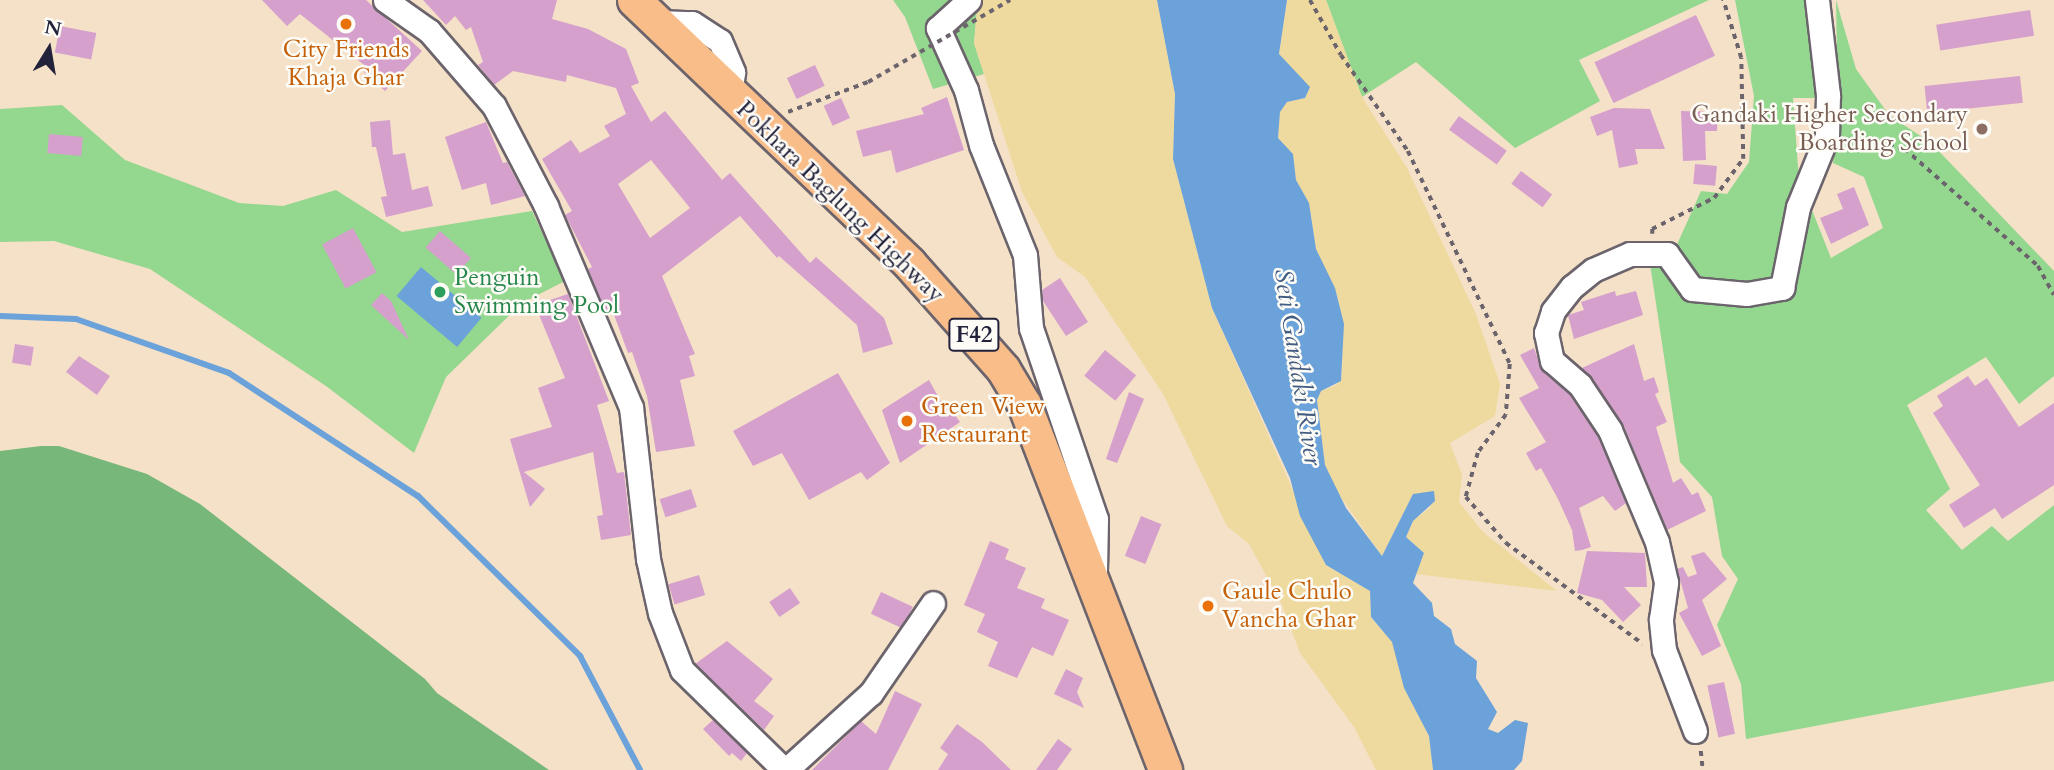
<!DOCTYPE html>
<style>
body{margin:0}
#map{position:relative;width:2054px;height:770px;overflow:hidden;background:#f5e0c8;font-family:Cardo,serif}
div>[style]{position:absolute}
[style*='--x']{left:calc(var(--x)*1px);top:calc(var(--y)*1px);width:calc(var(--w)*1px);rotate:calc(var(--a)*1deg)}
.green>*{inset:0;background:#94d78f}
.forest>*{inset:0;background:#77b87a}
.sand>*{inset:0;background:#eeda9e}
.water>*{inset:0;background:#6aa2d9;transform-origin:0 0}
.stream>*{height:6px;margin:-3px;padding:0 3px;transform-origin:3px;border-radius:3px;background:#6aa2d9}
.building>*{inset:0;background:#d5a0cc;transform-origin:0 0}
.path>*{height:3.5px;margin-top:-1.75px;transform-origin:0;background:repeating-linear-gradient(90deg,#6c646c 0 5px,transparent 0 10px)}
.roads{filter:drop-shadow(2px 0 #6c646c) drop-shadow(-2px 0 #6c646c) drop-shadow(0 2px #6c646c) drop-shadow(0 -2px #6c646c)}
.minor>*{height:23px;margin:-11.5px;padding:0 11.5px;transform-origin:11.5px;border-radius:11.5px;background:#fff}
.highway>*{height:33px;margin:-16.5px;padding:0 16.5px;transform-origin:16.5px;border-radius:16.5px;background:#f8bd89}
.path-bridge>*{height:3.5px;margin-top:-1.75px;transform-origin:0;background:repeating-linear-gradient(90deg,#6c646c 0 5px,transparent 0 10px)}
.dots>*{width:19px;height:19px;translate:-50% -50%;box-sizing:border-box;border:4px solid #fdfcf7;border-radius:50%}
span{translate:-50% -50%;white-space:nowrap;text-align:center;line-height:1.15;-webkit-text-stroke:5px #fdfcf7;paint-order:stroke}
.shield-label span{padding:2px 5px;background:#fdfcf7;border:2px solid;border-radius:5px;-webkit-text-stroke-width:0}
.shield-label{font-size:23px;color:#22223b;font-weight:700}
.food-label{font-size:24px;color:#c56008}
.left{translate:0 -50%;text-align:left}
.education-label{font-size:24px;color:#785e54}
.right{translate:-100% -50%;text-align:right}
.street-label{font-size:24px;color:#22223b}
.leisure-label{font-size:24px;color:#27864d}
.water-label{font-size:26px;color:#425c82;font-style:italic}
.north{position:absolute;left:14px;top:14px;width:70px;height:70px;-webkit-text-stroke:5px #fdfcf7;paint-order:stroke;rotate:11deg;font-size:19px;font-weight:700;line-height:28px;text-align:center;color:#22223b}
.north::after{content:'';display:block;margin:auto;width:24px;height:32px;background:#22223b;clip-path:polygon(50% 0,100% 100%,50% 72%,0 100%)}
</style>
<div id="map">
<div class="green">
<i style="clip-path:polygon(893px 0,978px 0,974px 43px,984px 74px,933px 89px,905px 17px)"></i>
<i style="clip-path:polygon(1326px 0,1709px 0,1579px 60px,1600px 101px,1515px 148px,1416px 62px,1362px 97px)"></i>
<i style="clip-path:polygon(1735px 0,1806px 0,1817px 98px,1793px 98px,1799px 180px,1777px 269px,1770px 280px,1696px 283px,1675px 249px,1701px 191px,1727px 194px,1749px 162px,1754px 96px)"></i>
<i style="clip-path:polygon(1836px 0,1856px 69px,1889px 115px,1931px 143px,2054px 271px,2054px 376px,2019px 404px,1986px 357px,1907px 405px,1950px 489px,1926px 510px,1962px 550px,1992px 526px,2008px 541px,2054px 505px,2054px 681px,1746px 739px,1741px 684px,1717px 625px,1738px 579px,1722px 556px,1712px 497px,1680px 462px,1650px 264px,1667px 261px,1688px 296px,1790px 295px,1810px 205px,1831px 258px,1883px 228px,1864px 177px,1833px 163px,1838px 116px)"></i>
<i style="clip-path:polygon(62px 105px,125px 160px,239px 203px,283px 206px,336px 190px,402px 232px,532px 211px,565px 281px,522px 303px,446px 377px,414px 453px,326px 386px,150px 269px,54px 241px,0 242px,0 109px)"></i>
</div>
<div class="forest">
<i style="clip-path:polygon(41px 446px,59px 446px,147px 474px,200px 504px,425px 679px,437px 693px,549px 770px,0 770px,0 451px)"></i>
</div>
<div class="sand">
<i style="clip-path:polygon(978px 0,1157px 0,1175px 94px,1173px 159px,1212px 308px,1326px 565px,1370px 591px,1371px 618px,1392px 641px,1404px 688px,1429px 736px,1433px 770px,1376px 770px,1354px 727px,1300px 653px,1282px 605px,1249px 544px,1227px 526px,1163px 394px,1085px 277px,1057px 257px,1022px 192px,974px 43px)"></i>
<i style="clip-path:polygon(1287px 0,1326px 0,1362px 97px,1407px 168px,1476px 314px,1500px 384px,1495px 416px,1450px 443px,1462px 475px,1459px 502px,1483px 532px,1557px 591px,1415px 574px,1424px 553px,1406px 537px,1413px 521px,1431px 507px,1413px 494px,1382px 556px,1336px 490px,1325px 465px,1317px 401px,1321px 391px,1337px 385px,1342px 376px,1343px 324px,1338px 298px,1316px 249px,1309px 203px,1296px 180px,1293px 154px,1278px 138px,1280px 112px,1287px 102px,1305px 98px,1279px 54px)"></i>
</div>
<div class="water">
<i style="clip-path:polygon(1157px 0,1287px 0,1279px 54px,1310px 87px,1305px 98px,1287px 102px,1280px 112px,1278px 138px,1293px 154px,1296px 180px,1309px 203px,1316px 249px,1335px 288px,1344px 324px,1341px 381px,1321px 391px,1317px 400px,1325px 465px,1346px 508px,1382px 556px,1413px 494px,1434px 491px,1435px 501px,1413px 521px,1406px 537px,1424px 553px,1413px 583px,1432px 603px,1434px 616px,1451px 629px,1455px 644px,1477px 661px,1476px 678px,1497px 712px,1488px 729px,1498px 733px,1515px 720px,1528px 723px,1522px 761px,1514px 770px,1433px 770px,1429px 736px,1404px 688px,1392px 642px,1371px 617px,1370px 591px,1326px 565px,1300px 516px,1290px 478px,1212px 308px,1173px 159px,1175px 94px)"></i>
<i style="left:421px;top:267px;width:79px;height:38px;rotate:40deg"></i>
</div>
<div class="stream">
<i style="--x:0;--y:316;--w:76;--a:2.3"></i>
<i style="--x:76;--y:319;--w:162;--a:19.4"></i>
<i style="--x:229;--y:373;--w:225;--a:33.1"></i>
<i style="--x:418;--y:496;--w:228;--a:44.6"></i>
<i style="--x:580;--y:656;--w:129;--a:62.2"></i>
</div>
<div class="building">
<i style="clip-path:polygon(262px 0,366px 0,422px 51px,385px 91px,364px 72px,368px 68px,300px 14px,287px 26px)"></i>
<i style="clip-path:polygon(evenodd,423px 0,557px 0,552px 19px,588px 29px,626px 49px,639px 83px,631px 86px,651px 122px,665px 111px,722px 180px,730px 173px,810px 263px,816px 257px,884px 318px,893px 344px,863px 353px,857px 325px,779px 256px,777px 258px,740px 216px,662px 276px,695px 354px,689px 356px,695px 376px,680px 380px,695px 446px,656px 452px,647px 396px,632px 352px,628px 353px,613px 312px,607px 314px,588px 269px,592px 267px,565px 215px,572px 211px,542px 159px,571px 140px,580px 153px,610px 136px,604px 126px,626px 114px,616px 88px,567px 75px,566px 82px,513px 71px,494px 85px,478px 65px,483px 62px,471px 27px,466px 30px,455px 16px,446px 25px,423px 0,651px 160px,690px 208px,650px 238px,618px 184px,651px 160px)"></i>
<i style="left:2030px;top:10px;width:26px;height:95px;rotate:81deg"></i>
<i style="left:1696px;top:15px;width:45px;height:112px;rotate:65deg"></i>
<i style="left:60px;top:26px;width:37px;height:27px;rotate:11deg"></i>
<i style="left:815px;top:65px;width:23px;height:31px;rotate:65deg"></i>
<i style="left:2020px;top:76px;width:27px;height:96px;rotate:84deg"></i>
<i style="clip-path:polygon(947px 97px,964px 150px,896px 173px,891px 150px,863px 157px,856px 131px,924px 114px,921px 108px)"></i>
<i style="left:841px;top:98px;width:22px;height:19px;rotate:66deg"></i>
<i style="clip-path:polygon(1614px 108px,1650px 109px,1665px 149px,1635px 149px,1638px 164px,1619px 168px,1612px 130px,1597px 136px,1590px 117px)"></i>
<i style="clip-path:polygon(1681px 111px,1718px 112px,1717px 131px,1705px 131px,1706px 160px,1683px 161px)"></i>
<i style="left:1459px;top:116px;width:59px;height:17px;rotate:36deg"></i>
<i style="clip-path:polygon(390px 120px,393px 155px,405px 153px,412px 190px,428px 186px,433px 206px,386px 217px,381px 197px,387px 196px,376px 147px,372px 147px,370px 122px)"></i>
<i style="clip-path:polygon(486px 122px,503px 163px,507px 162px,525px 196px,491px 205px,486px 183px,462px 190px,445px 137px)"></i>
<i style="left:49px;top:134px;width:34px;height:19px;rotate:5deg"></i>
<i style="left:1695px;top:164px;width:22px;height:20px;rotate:5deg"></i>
<i style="left:1521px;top:171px;width:39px;height:16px;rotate:37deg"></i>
<i style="clip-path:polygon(1854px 187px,1869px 225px,1831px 244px,1820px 218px,1843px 209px,1837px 194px)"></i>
<i style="left:353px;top:228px;width:50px;height:35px;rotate:62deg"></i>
<i style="left:440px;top:231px;width:41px;height:22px;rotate:41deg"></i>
<i style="clip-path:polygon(1060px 278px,1088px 322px,1066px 336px,1043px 301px,1042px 290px)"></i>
<i style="clip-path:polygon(1615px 291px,1616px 296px,1636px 291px,1643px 315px,1574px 339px,1568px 315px,1584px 310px,1581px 302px)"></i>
<i style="clip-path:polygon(382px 293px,391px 301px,409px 340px,371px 305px)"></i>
<i style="clip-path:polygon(568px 294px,609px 401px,597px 405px,617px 473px,624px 472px,631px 535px,601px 540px,597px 516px,603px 515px,593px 452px,524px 472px,545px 489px,530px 507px,510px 439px,552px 427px,538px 388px,565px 378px,535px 305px)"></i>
<i style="left:15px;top:344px;width:19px;height:19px;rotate:9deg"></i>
<i style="clip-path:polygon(1634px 344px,1644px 381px,1654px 377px,1659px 392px,1655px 394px,1667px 422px,1656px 427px,1673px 483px,1681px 478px,1692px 495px,1698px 492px,1706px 511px,1667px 530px,1623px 424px,1582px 368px)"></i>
<i style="clip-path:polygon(1534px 348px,1542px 371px,1569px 394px,1598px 437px,1626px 503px,1615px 511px,1603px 496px,1579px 508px,1591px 547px,1582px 550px,1575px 551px,1572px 530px,1558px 499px,1541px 468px,1536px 471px,1526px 453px,1546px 442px,1519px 398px,1539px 388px,1520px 355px)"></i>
<i style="left:1105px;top:350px;width:40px;height:33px;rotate:39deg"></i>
<i style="clip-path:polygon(79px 356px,110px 376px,97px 395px,66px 372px)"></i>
<i style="clip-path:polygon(838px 373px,890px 463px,867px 480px,861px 472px,809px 500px,782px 453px,753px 466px,733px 431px)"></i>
<i style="clip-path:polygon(1968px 376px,1975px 386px,1987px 378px,2019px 427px,2054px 403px,2054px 485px,2002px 519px,1995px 508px,1964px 528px,1949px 505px,1980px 485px,1933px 413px,1943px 406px,1937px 396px)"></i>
<i style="clip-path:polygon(929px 380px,945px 409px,948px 406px,960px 422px,900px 463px,882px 410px)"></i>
<i style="clip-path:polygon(1129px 392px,1144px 399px,1117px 463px,1106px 459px)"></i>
<i style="left:691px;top:489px;width:19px;height:33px;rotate:72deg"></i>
<i style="left:1141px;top:516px;width:22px;height:43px;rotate:22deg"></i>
<i style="clip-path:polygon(990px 541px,1009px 549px,1005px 559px,1026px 568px,1017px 588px,1045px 599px,1041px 608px,1069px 620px,1053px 656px,1032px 647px,1017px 678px,988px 666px,998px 642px,977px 632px,985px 614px,964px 605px)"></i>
<i style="clip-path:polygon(1587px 551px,1645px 553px,1647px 587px,1624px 587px,1641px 605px,1623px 622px,1602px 600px,1577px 593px)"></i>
<i style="clip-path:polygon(1704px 552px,1727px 579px,1702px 600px,1721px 646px,1702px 656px,1679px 613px,1688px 608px,1677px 569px,1683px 567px,1688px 577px,1697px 574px,1691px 556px)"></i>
<i style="left:699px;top:575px;width:21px;height:32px;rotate:73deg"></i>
<i style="left:790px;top:588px;width:18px;height:25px;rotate:56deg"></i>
<i style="left:881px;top:592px;width:35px;height:24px;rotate:25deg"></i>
<i style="clip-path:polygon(727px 641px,773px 679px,754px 701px,774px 716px,764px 730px,695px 664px)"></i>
<i style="clip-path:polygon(1066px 669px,1083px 678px,1077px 692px,1084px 708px,1054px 694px)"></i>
<i style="left:1724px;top:682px;width:53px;height:17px;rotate:78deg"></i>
<i style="clip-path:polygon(895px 691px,922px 704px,888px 770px,812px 770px,861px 721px,876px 734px)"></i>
<i style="clip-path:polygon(713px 720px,747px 753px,741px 761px,732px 753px,729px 756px,703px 729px)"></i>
<i style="clip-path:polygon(957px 724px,982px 742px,1011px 770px,938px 770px,948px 754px,940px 748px)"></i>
<i style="clip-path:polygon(1058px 739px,1072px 749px,1057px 770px,1036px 770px)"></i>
</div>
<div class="path">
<i style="--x:1310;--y:0;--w:63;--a:60.6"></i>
<i style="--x:1341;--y:55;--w:117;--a:55.1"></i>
<i style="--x:1408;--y:151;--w:236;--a:64.4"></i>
<i style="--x:1510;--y:364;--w:51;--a:94.5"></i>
<i style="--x:1506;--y:415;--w:47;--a:126.4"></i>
<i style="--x:1478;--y:453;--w:46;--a:105.3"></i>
<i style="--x:1466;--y:497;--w:61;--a:49"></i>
<i style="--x:1506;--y:543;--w:170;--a:36.4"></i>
<i style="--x:788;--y:112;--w:85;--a:-20.6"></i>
<i style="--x:1849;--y:139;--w:57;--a:10.1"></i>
<i style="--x:1905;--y:149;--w:177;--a:41.3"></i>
<i style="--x:2038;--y:266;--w:33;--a:61"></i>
<i style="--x:1652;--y:234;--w:5;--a:-90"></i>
<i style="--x:1652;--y:229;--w:69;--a:-26.6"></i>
<i style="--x:1714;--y:198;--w:49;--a:-53.4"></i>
<i style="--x:1743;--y:159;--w:101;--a:-91.1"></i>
<i style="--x:1741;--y:58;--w:61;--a:-107.2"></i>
<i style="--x:1701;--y:751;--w:19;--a:84"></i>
</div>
<div class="roads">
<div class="minor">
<i style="--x:385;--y:0;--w:54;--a:35.2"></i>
<i style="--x:429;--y:31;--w:99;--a:49.1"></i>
<i style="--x:494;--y:106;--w:113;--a:62.5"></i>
<i style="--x:546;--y:206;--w:218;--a:67.1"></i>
<i style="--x:631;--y:407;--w:153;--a:83.6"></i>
<i style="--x:648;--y:559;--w:55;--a:77.5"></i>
<i style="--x:660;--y:613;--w:61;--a:68.9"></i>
<i style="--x:682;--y:670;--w:143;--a:44.4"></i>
<i style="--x:969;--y:0;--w:42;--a:137.9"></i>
<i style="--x:938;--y:28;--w:68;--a:65.7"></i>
<i style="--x:966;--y:90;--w:57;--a:74.7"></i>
<i style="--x:981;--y:145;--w:118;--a:68.2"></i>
<i style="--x:1025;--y:255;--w:73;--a:85.3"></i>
<i style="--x:1031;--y:328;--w:202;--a:71.2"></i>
<i style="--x:1096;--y:519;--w:53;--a:91.1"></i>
<i style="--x:656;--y:22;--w:36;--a:2"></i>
<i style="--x:692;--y:23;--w:33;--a:33"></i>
<i style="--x:720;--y:41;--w:34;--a:67"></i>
<i style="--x:733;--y:72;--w:23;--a:97"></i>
<i style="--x:1695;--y:731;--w:87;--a:-110.9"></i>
<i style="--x:1664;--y:650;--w:31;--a:-96"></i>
<i style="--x:1661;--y:619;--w:37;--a:-82"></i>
<i style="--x:1666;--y:582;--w:41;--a:-102.7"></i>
<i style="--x:1657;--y:542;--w:121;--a:-112.8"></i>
<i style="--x:1610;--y:430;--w:54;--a:-123.7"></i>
<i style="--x:1580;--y:385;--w:37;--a:-139"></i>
<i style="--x:1552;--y:361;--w:29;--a:-102"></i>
<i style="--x:1546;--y:333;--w:23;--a:-72"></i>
<i style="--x:1553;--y:311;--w:31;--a:-52"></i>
<i style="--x:1572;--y:287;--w:27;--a:-39"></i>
<i style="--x:1593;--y:270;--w:40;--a:-23.4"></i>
<i style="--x:1630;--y:254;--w:37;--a:0"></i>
<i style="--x:1667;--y:254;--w:43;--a:54.5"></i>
<i style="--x:1692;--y:289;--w:55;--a:5.2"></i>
<i style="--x:1747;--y:294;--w:36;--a:-10"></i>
<i style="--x:1782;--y:288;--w:83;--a:-78.8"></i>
<i style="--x:1798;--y:207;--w:77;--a:-67.8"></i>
<i style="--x:1827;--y:136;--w:41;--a:-88.6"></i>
<i style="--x:1828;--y:95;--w:96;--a:-96.6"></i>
<i style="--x:786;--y:770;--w:115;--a:-42.2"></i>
<i style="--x:871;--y:693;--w:109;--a:-55.4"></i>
</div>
<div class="highway">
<i style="--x:634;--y:0;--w:381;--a:43.7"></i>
<i style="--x:909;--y:263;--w:142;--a:48.4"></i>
<i style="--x:1003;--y:369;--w:41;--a:59"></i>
<i style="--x:1024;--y:404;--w:392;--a:68.9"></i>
</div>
</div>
<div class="path-bridge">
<i style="--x:868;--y:82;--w:164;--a:-30"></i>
</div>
<div class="dots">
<i style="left:346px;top:24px;background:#e8710a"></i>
<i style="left:1982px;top:129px;background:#8d6e63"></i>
<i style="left:440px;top:292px;background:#2e9e5b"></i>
<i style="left:907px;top:421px;background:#e8710a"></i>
<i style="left:1208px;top:606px;background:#e8710a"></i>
</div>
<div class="shield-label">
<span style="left:974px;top:335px">F42</span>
</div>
<div class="food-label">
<span style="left:346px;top:64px">City Friends<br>Khaja Ghar</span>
<span class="left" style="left:921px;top:421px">Green View<br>Restaurant</span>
<span class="left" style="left:1222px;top:606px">Gaule Chulo<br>Vancha Ghar</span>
</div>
<div class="education-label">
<span class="right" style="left:1968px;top:129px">Gandaki Higher Secondary<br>Boarding School</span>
</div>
<div class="street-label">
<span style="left:840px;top:202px;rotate:44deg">Pokhara Baglung Highway</span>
</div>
<div class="leisure-label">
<span class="left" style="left:454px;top:292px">Penguin<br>Swimming Pool</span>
</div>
<div class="water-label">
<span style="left:1298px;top:367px;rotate:81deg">Seti Gandaki River</span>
</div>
<div class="north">N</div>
</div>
